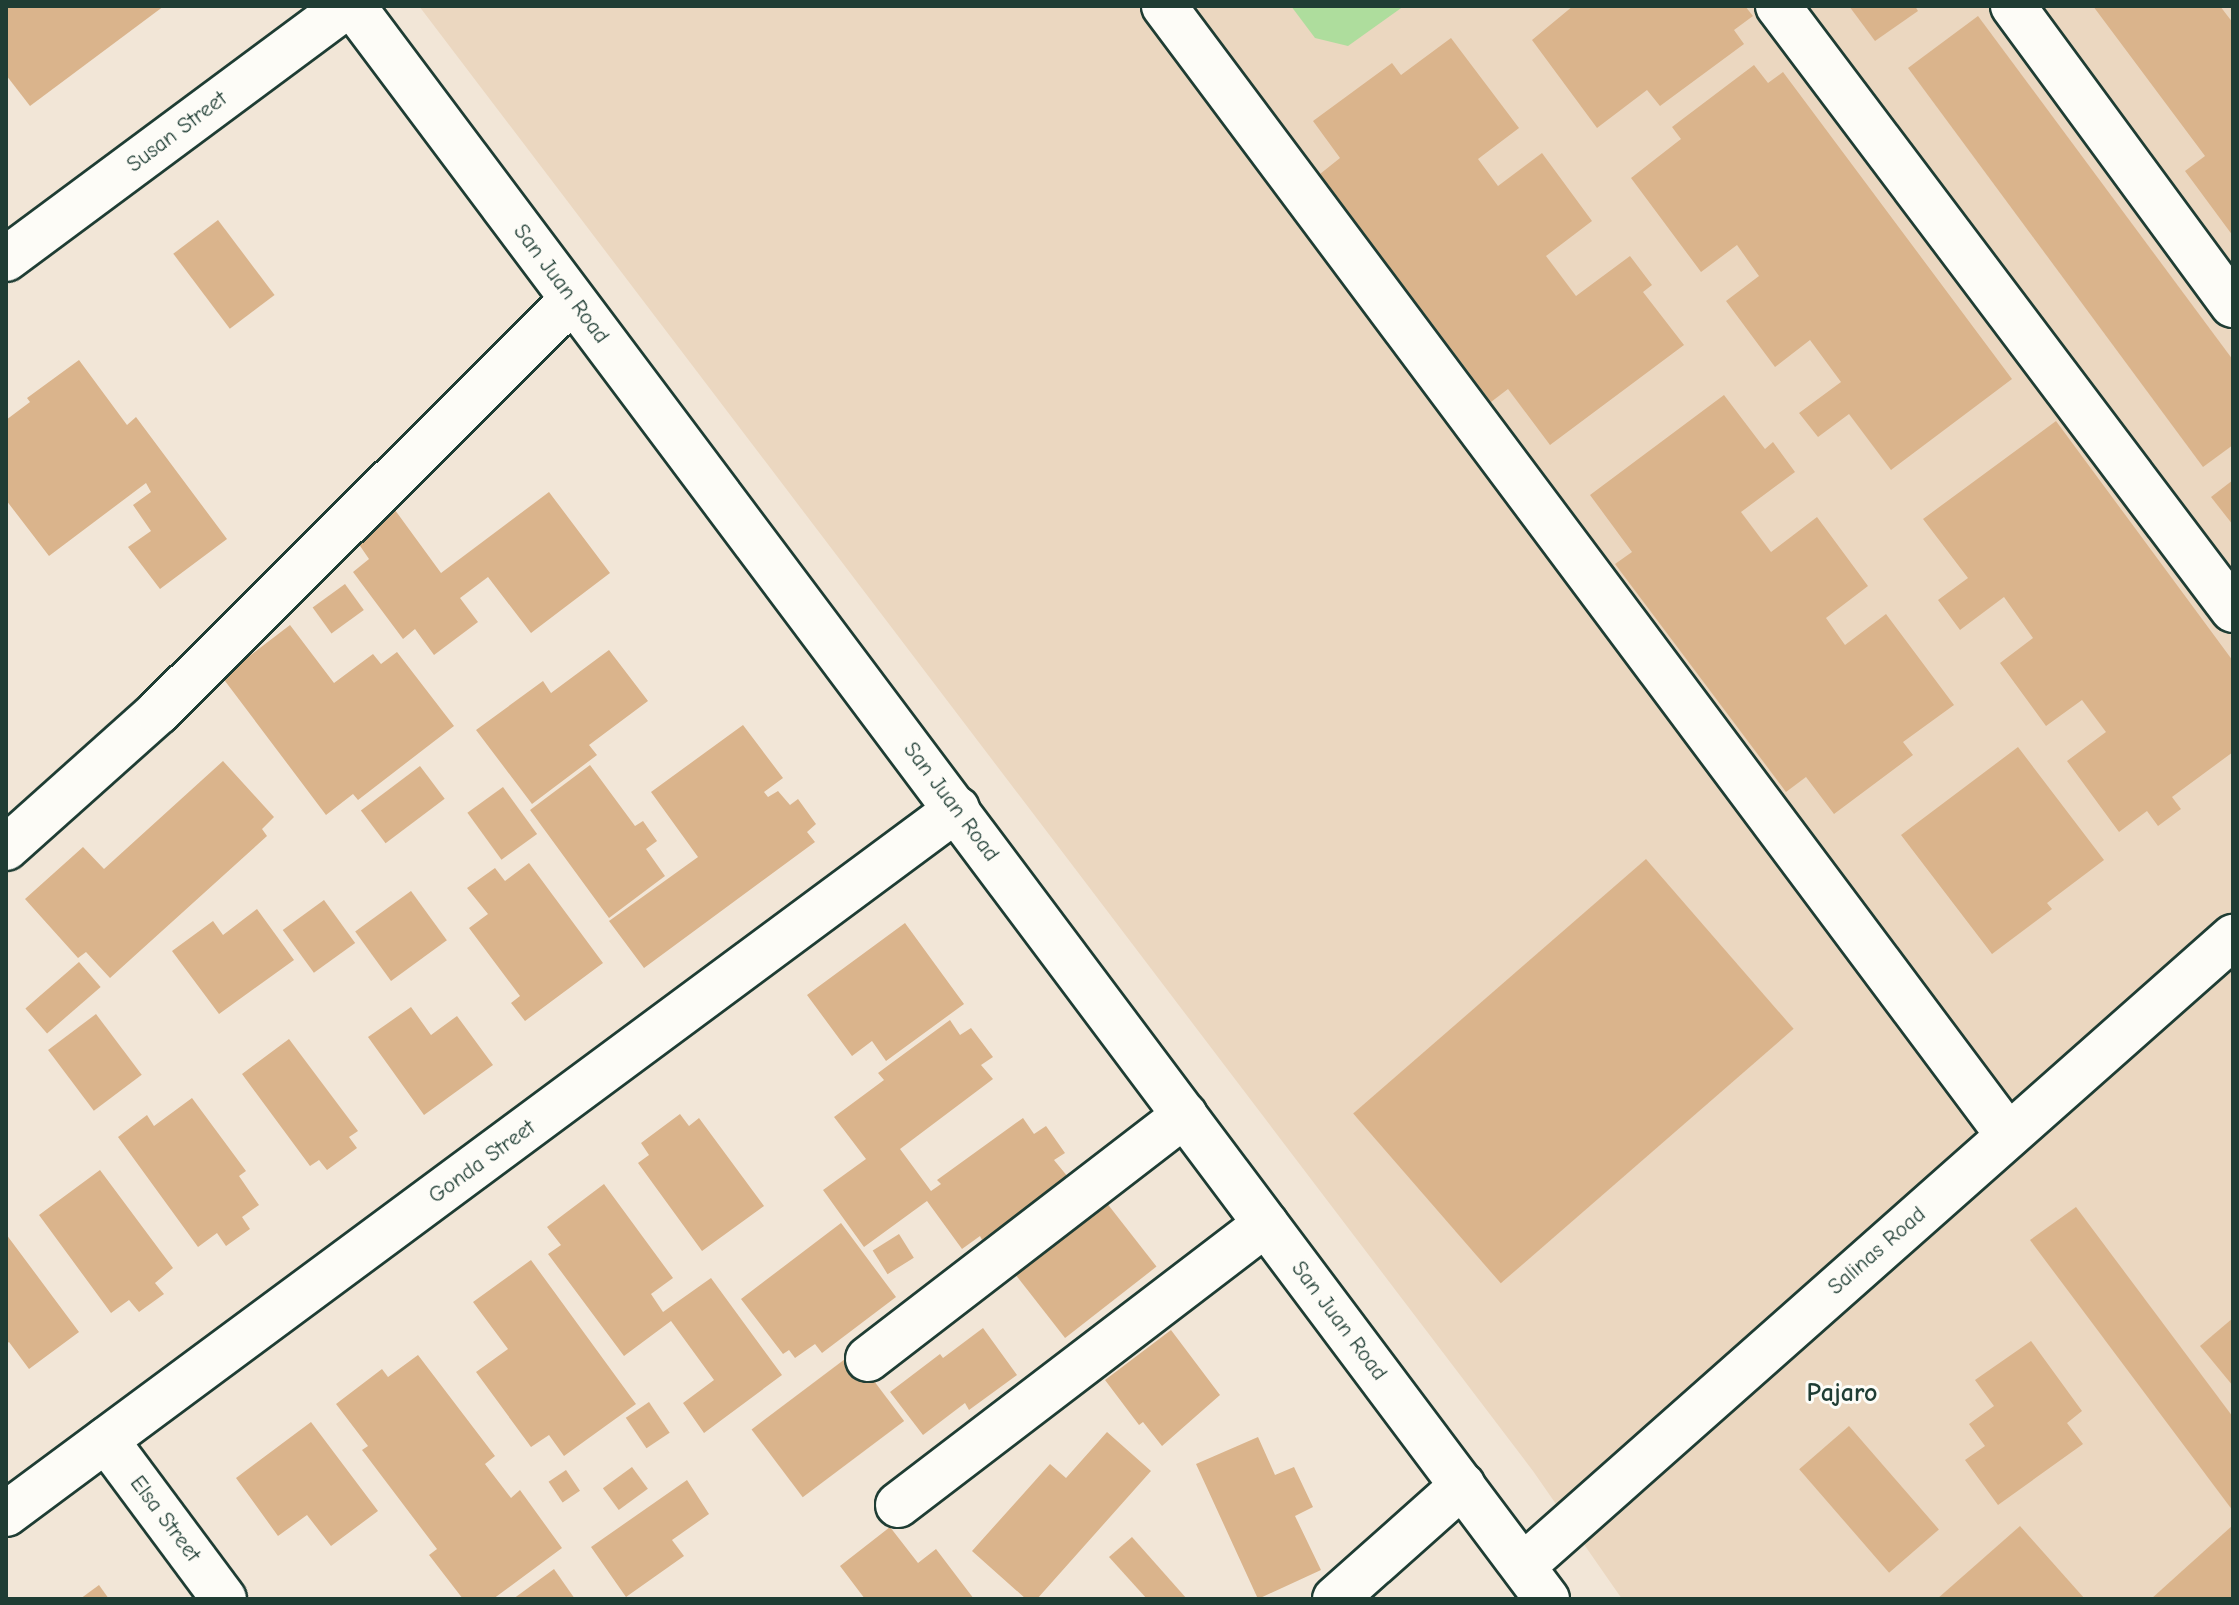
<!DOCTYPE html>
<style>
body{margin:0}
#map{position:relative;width:2239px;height:1605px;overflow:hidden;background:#f2e6d7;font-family:"Comic Neue",sans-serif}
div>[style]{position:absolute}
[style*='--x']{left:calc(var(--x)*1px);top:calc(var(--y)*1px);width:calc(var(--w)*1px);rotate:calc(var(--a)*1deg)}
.built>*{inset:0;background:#ebd7c0}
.green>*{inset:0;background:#aedd9d}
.building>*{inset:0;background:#dab48c;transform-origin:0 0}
.roads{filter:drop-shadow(2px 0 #1f3d34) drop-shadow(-2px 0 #1f3d34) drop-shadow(0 2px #1f3d34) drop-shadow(0 -2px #1f3d34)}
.minor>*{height:44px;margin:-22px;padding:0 22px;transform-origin:22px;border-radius:22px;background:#fdfcf7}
.major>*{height:44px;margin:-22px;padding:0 22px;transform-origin:22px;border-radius:22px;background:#fdfcf7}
span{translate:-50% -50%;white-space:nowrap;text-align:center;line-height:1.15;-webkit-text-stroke:6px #fdfcf7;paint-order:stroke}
.street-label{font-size:22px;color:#1f3d34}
.quarter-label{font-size:26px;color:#1f3d34;font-weight:700}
.frame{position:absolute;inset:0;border:8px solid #1f3d34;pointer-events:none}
</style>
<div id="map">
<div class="built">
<i style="clip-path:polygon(419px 6px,2233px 6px,2233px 1599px,1622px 1599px,1533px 1471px)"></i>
</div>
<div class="green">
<i style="clip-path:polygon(1291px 6px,1404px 6px,1348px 46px,1315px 38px)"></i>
</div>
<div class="building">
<i style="clip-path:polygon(6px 6px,164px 6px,30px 106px,6px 75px)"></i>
<i style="clip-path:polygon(1573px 6px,1745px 6px,1753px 16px,1734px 30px,1744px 44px,1660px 106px,1647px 90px,1597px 128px,1532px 40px)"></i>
<i style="clip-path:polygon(1849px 6px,1915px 6px,1918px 11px,1875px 41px)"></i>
<i style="clip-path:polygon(2093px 6px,2220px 6px,2233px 23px,2233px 236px,2185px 171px,2205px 156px)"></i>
<i style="clip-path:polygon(1978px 16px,2233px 360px,2233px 445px,2203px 467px,1908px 68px)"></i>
<i style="clip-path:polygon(1451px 38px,1519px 128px,1478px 159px,1498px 186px,1542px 153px,1592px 221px,1546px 256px,1576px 296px,1630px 256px,1652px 285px,1643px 292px,1684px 345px,1550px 445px,1508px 389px,1491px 402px,1320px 174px,1340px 158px,1313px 121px,1392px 63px,1401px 75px)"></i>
<i style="clip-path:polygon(1754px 65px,1768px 83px,1783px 72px,2012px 379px,1891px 470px,1849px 414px,1818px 437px,1799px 413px,1841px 382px,1810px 340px,1775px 367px,1726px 301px,1759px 276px,1737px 245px,1701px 272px,1631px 178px,1681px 139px,1672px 127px)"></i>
<i style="left:218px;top:220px;width:94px;height:56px;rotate:53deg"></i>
<i style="clip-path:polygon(79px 360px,127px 425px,136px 417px,227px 539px,160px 589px,128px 547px,151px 531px,133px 505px,151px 492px,146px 483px,49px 556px,6px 500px,6px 420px,30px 402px,27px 398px)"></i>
<i style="clip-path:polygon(1724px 395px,1765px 449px,1773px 442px,1795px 472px,1741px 512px,1771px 552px,1817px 517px,1868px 586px,1826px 618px,1845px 645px,1886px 614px,1954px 705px,1903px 742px,1913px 755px,1834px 814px,1806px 777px,1786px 792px,1615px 564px,1632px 552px,1590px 495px)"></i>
<i style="clip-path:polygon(2056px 421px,2233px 661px,2233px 752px,2172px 797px,2181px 809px,2158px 826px,2147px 811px,2119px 832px,2067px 761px,2106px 732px,2082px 700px,2046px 726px,2000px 663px,2033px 638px,2004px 597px,1960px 630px,1938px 600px,1968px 578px,1923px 519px)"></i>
<i style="clip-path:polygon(2233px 480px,2233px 525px,2211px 497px)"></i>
<i style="clip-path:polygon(549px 492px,610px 573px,531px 633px,488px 577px,460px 598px,478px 622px,434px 655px,415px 629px,403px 639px,353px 572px,369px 559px,356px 540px,395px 510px,441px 573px)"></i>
<i style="left:345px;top:584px;width:32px;height:40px;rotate:54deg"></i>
<i style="clip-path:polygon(290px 625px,334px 683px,373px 654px,381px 664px,397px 652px,454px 726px,358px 800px,353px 794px,326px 815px,222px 677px)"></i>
<i style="clip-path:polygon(609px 650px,648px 701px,589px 745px,597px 755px,532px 804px,476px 730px,543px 681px,551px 693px)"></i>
<i style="clip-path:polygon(743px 725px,783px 778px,764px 792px,768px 797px,778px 791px,790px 805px,798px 799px,816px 824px,807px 832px,815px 842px,644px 968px,609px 921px,698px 857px,651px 792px)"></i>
<i style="clip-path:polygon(2018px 747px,2104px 860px,2047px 903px,2052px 909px,1992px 954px,1901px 835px)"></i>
<i style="clip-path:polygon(223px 761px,274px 817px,262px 829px,267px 836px,110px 978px,86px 952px,78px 958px,25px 899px,83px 847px,104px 869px)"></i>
<i style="clip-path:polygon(590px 765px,635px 826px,643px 821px,657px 841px,646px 849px,665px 876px,609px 918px,530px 810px)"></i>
<i style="left:420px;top:766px;width:41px;height:74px;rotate:53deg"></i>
<i style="left:503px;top:787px;width:58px;height:44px;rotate:54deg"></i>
<i style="left:1646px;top:859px;width:225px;height:388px;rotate:49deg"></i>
<i style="clip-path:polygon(529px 863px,603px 963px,525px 1021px,511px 1003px,520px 996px,469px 928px,488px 914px,467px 888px,495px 868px,505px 881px)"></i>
<i style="left:411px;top:891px;width:61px;height:69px;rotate:54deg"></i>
<i style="left:324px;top:900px;width:53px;height:51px;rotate:54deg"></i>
<i style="clip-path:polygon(257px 909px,294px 960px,219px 1014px,172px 951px,213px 921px,223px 935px)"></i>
<i style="clip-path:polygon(905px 923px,964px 1004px,886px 1061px,872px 1041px,852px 1056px,807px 995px)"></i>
<i style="left:79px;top:962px;width:33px;height:71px;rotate:49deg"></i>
<i style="clip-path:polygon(411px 1007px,431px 1035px,457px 1016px,493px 1065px,424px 1115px,368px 1037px)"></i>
<i style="left:96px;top:1014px;width:76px;height:60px;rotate:53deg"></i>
<i style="clip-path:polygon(950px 1020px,960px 1035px,971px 1028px,993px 1057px,981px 1065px,993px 1079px,900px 1149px,931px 1191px,941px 1184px,937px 1180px,1023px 1118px,1034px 1134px,1046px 1126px,1065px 1153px,1054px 1160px,1068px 1177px,982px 1240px,980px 1236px,962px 1249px,927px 1201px,864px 1247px,823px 1190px,866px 1159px,834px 1117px,884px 1080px,878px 1073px)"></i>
<i style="clip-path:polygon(289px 1039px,358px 1131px,349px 1137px,357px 1148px,327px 1170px,319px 1160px,310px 1166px,242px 1074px)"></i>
<i style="clip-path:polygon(192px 1098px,246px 1171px,239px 1176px,259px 1205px,242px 1217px,250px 1229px,226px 1246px,217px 1233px,198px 1247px,118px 1137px,147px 1115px,154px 1126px)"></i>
<i style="clip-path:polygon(680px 1114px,689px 1126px,699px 1118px,764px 1206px,702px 1251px,638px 1163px,649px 1155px,641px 1143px)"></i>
<i style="clip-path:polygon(100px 1170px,173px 1268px,155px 1283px,164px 1294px,139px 1312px,129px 1300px,111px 1313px,39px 1215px)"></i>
<i style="clip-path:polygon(604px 1184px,673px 1278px,651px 1294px,663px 1312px,711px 1278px,782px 1375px,704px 1433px,683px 1403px,714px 1380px,671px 1321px,624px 1356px,548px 1254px,561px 1245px,547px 1227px)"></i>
<i style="left:1106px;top:1202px;width:82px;height:116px;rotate:52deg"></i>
<i style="clip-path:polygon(2076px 1207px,2233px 1417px,2233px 1511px,2030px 1240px)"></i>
<i style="clip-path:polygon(841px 1223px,896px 1297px,822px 1353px,815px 1344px,795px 1358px,789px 1350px,783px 1354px,741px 1299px)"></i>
<i style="clip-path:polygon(6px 1234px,79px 1332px,29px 1369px,9px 1342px,6px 1344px)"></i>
<i style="left:899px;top:1234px;width:28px;height:31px;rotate:58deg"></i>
<i style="clip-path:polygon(531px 1260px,636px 1404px,564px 1456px,549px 1435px,531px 1447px,476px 1372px,508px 1349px,473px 1302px)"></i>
<i style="clip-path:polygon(2233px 1318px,2233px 1386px,2200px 1346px)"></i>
<i style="clip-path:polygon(983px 1328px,1017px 1375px,969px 1410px,965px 1403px,923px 1435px,890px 1392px,940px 1354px,943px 1358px)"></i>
<i style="clip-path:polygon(1171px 1330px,1220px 1395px,1162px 1446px,1143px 1422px,1139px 1425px,1105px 1380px)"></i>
<i style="clip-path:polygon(2031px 1341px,2082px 1411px,2067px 1423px,2083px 1444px,1998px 1505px,1965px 1460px,1985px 1446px,1969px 1424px,1994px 1406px,1975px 1380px)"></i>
<i style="left:853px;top:1353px;width:85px;height:127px;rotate:53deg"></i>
<i style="clip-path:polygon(418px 1355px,495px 1456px,485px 1464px,511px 1498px,520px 1490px,562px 1548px,493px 1599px,463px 1599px,429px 1555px,437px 1549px,362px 1450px,368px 1446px,336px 1404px,382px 1369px,388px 1377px)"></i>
<i style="left:649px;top:1402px;width:37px;height:28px;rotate:56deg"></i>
<i style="clip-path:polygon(311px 1422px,378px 1511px,331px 1546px,307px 1515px,278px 1536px,236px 1478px)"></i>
<i style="left:1849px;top:1426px;width:137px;height:66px;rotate:49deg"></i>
<i style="clip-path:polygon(1107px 1432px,1151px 1471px,1037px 1599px,1026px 1599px,972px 1551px,1050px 1464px,1066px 1478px)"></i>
<i style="clip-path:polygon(1258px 1437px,1275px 1475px,1294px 1467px,1313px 1507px,1295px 1516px,1321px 1570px,1258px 1599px,1196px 1464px)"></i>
<i style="left:632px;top:1467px;width:27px;height:36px;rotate:54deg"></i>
<i style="left:566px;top:1470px;width:25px;height:21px;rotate:56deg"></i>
<i style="clip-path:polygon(687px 1480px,709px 1514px,672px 1540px,684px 1556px,626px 1597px,591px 1547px)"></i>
<i style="clip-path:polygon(2233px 1525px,2233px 1599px,2151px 1599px)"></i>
<i style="clip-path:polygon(2020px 1526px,2085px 1599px,1937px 1599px)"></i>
<i style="clip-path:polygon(890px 1527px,918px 1563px,936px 1549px,974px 1599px,865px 1599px,840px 1566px)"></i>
<i style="clip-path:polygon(1132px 1537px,1187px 1599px,1147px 1599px,1109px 1557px)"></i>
<i style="clip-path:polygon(554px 1569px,575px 1599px,513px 1599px)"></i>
<i style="clip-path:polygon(99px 1585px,109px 1599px,80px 1599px)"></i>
</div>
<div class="roads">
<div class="minor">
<i style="--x:1164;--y:6;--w:1410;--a:53.22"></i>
<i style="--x:1778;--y:6;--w:756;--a:53.01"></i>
<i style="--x:2013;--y:6;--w:371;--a:53.7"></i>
<i style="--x:6;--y:259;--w:425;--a:-36.6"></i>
<i style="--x:6;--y:848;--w:204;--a:-41.8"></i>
<i style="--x:158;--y:712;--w:584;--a:-44.86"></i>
<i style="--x:868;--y:1359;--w:400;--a:-37.6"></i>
<i style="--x:106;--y:1440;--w:198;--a:53.4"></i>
<i style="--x:898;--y:1505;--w:463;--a:-37.4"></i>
<i style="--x:6;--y:1514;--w:1184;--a:-36.55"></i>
<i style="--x:1523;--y:1566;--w:949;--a:-41.54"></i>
<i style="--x:1335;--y:1599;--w:171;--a:-41.7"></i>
</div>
<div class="major">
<i style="--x:353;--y:6;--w:1991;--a:53.15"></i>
</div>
</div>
<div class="street-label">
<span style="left:177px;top:132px;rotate:-37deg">Susan Street</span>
<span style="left:561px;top:284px;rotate:53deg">San Juan Road</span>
<span style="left:951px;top:802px;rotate:53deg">San Juan Road</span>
<span style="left:482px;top:1162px;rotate:-36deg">Gonda Street</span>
<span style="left:1877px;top:1251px;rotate:-41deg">Salinas Road</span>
<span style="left:1339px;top:1321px;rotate:53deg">San Juan Road</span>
<span style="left:165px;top:1519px;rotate:53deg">Elsa Street</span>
</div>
<div class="quarter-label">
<span style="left:1842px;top:1394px">Pajaro</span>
</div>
<div class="frame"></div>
</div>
